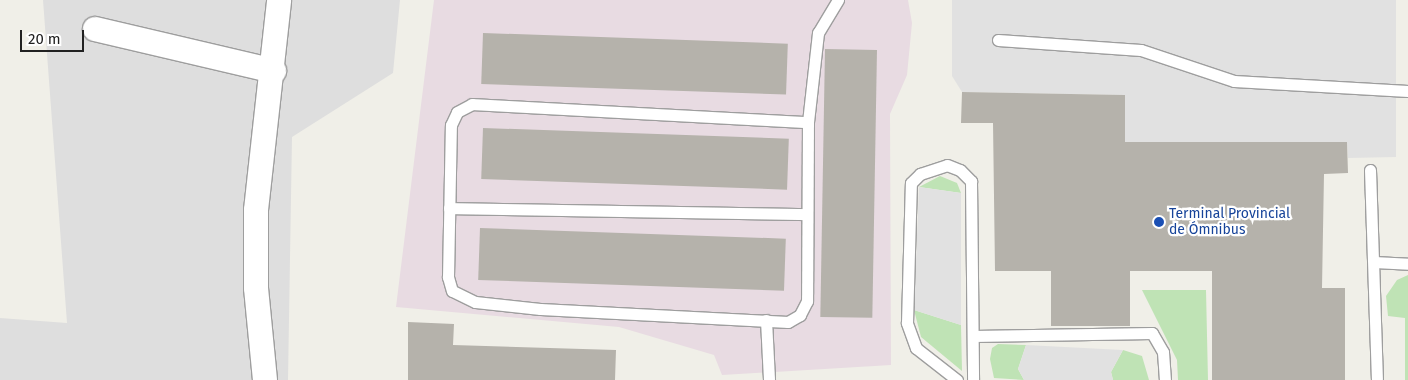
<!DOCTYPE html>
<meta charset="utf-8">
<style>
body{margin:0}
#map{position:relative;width:1408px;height:380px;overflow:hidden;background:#f0efe8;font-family:"Fira Sans",sans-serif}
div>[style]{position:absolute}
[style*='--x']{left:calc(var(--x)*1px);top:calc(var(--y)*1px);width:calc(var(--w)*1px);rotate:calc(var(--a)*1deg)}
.residential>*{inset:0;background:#dedede}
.industrial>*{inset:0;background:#e8dbe2}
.grass>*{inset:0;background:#bfe3b5}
.parking>*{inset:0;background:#e1e1e1}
.building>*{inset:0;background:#b5b2ab;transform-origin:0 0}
.roads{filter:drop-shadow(1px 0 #9e9e9e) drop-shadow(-1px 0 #9e9e9e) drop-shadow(0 1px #9e9e9e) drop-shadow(0 -1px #9e9e9e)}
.lane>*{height:11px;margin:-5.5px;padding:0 5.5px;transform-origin:5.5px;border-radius:5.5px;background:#fff}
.street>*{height:24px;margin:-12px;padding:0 12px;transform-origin:12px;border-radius:12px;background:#fff}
.dots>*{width:14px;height:14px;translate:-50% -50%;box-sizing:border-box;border:2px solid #fff;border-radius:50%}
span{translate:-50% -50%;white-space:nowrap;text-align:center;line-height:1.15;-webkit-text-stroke:4.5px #fff;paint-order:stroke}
.transit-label{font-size:14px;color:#164399}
.left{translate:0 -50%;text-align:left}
.scale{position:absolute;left:20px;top:30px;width:64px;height:22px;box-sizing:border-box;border:2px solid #212121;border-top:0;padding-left:6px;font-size:15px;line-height:18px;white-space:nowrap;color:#212121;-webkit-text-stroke:4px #fff;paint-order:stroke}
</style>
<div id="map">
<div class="residential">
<i style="clip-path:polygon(43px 0,400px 0,393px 73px,292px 137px,288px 380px,0 380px,0 318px,67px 323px)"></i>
</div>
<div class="industrial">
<i style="clip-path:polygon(434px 0,908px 0,912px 23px,907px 75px,890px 114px,891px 365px,722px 375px,714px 355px,619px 327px,396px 307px)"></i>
</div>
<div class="grass">
<i style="clip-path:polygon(940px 176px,957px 183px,961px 193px,919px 187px)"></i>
<i style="clip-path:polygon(1408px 275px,1408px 380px,1405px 380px,1405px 318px,1388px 316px,1386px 296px,1397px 280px)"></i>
<i style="clip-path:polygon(1142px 290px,1206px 290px,1208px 380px,1178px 380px,1177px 360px)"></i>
<i style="clip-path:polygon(914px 310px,961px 325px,962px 371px,921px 337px)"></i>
<i style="clip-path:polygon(998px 344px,1026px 345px,1018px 369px,1024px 380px,994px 378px,990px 359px,992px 348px)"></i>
<i style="clip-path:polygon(1123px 350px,1142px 356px,1149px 380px,1113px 380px,1111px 372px)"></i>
</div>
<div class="parking">
<i style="clip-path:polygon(952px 0,1396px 0,1396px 157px,1348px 158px,1347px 142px,1125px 142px,1125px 95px,962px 92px,952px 76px)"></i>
<i style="clip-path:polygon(919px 187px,961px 193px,961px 325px,914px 310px)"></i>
<i style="clip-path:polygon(1026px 345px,1123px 350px,1111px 372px,1113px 380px,1024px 380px,1018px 369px)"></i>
</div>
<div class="building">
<i style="left:483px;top:33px;width:305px;height:51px;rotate:2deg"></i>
<i style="left:825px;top:49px;width:52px;height:268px;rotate:1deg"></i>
<i style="clip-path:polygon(962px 92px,1125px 95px,1125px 142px,1347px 142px,1348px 173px,1324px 174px,1322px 288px,1345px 288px,1345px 380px,1212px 380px,1212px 271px,1130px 271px,1130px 326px,1051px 326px,1051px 271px,995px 271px,993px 123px,961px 123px)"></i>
<i style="left:483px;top:128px;width:306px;height:51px;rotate:2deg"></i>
<i style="left:480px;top:228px;width:306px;height:52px;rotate:2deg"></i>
<i style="clip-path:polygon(408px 322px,454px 324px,453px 345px,616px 350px,615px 380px,408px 380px)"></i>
</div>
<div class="roads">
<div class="lane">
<i style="--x:998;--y:40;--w:143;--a:4"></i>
<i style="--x:1141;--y:50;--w:98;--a:18.4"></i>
<i style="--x:1234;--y:81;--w:174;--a:3.3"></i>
<i style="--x:472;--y:104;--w:336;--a:3.1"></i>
<i style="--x:808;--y:122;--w:179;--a:90.3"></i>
<i style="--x:807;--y:301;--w:16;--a:117"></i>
<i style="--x:800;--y:315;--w:14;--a:150"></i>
<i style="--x:788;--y:322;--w:248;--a:-177"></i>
<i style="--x:540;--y:309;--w:65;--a:-173.9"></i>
<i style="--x:475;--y:302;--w:25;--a:-154"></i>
<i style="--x:452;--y:291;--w:15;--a:-106"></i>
<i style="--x:448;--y:277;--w:152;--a:-88.9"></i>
<i style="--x:451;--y:125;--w:14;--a:-65"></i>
<i style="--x:457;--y:112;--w:17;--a:-28"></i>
<i style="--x:808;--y:122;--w:90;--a:-83.6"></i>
<i style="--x:818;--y:33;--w:39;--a:-59"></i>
<i style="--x:1370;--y:170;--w:209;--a:88.1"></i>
<i style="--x:449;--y:208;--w:358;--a:1"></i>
<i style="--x:1374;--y:262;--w:34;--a:3"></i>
<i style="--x:766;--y:320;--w:60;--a:87.1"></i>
<i style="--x:973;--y:336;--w:179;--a:-1"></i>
<i style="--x:1152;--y:333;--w:22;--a:60"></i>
<i style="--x:1163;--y:352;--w:28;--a:86"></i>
<i style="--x:957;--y:380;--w:52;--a:-142"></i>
<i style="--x:916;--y:348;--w:27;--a:-110"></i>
<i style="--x:907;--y:323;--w:140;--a:-88.4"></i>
<i style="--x:911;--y:183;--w:13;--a:-45"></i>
<i style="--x:920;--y:174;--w:28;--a:-18"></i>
<i style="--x:947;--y:165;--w:14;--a:21"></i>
<i style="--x:960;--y:170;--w:16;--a:45"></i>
<i style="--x:971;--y:181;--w:199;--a:89.4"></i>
</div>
<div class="street">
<i style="--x:95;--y:29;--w:184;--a:13.2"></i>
<i style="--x:265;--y:380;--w:92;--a:-95.6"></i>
<i style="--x:256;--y:288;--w:78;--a:-90"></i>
<i style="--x:256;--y:210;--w:211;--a:-83.7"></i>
</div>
</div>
<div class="dots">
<i style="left:1159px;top:222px;background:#1a4fb4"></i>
</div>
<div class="transit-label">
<span class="left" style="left:1169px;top:222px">Terminal Provincial<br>de Ómnibus</span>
</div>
<div class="scale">20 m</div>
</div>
